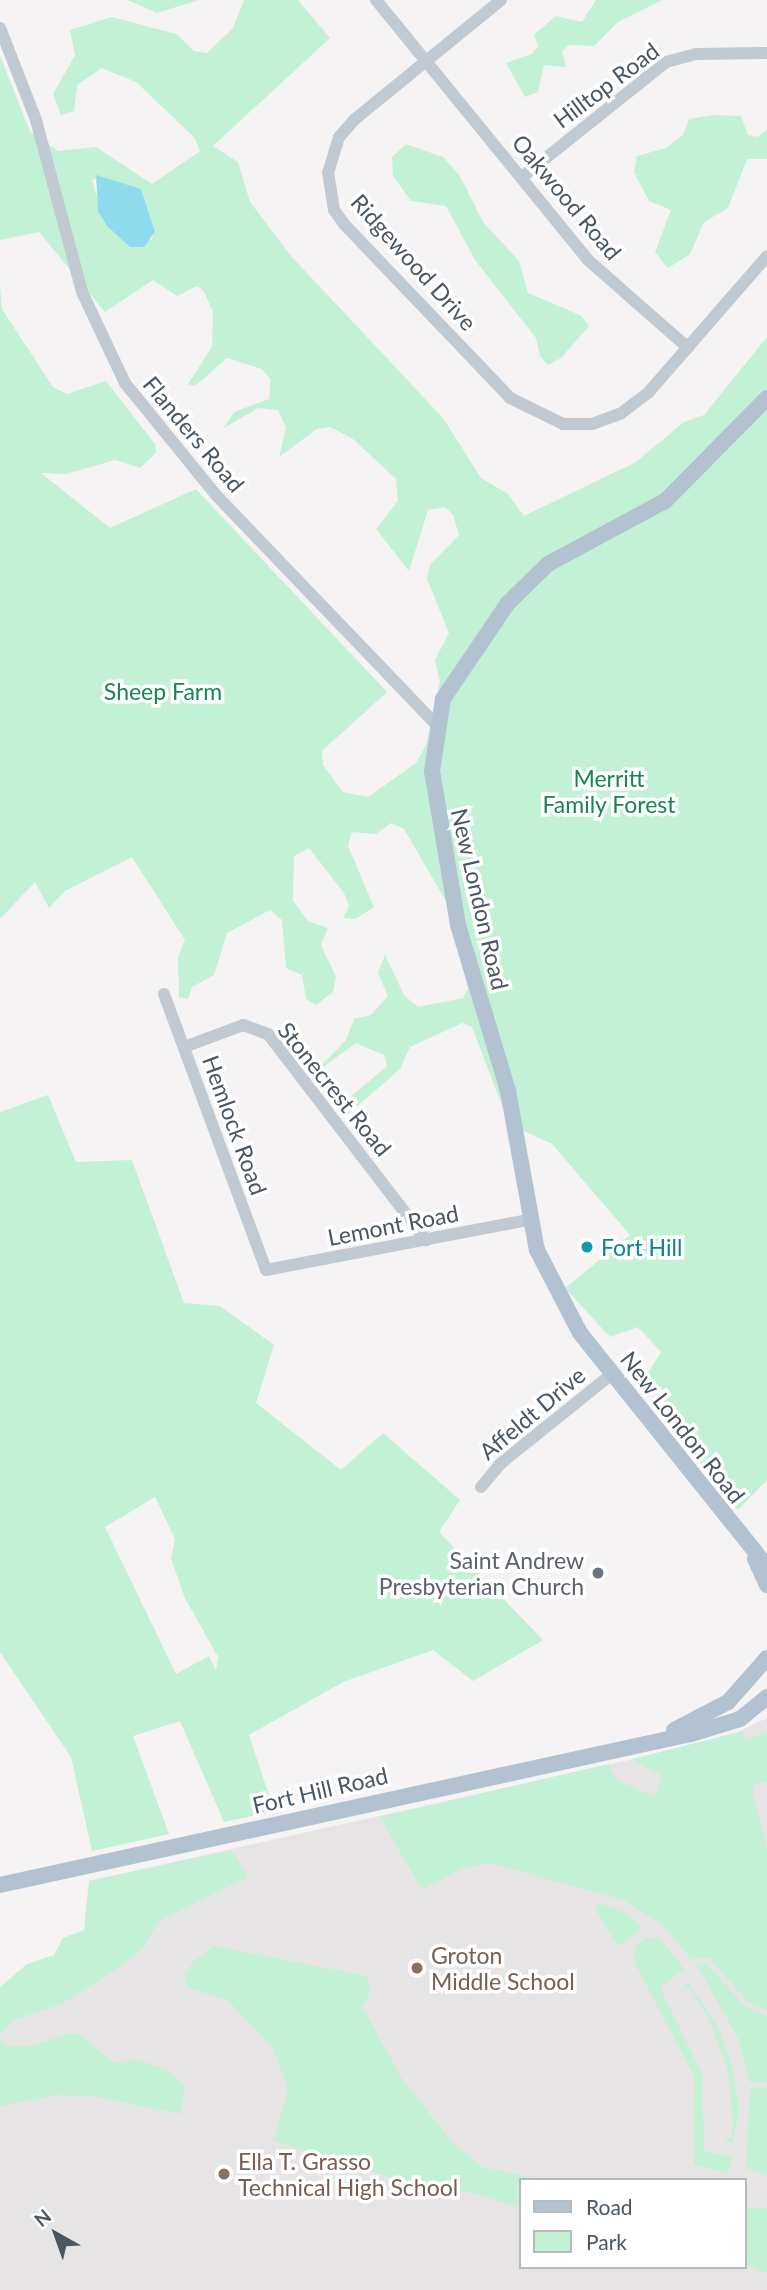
<!DOCTYPE html>
<style>
body{margin:0}
#map{position:relative;width:767px;height:2290px;overflow:hidden;background:#f5f3f3;font-family:Lato,sans-serif}
div>[style]{position:absolute}
[style*='--x']{left:calc(var(--x)*1px);top:calc(var(--y)*1px);width:calc(var(--w)*1px);rotate:calc(var(--a)*1deg)}
.education>*{inset:0;background:#e6e4e5}
.green>*{inset:0;background:#c3f1d5}
.water>*{inset:0;background:#90daee}
.minor>*{height:12px;margin:-6px;padding:0 6px;transform-origin:6px;border-radius:6px;background:#c1cad2}
.major>*{height:16px;margin:-8px;padding:0 8px;transform-origin:8px;border-radius:8px;background:#b3c2d1}
.dots>*{width:19px;height:19px;translate:-50% -50%;box-sizing:border-box;border:4px solid #fff;border-radius:50%}
span{translate:-50% -50%;white-space:nowrap;text-align:center;line-height:1.15;-webkit-text-stroke:7px #fff;paint-order:stroke}
.street-label{font-size:23px;color:#4a5661}
.park-label{font-size:23px;color:#17864f}
.culture-label{font-size:23px;color:#0d838f}
.left{translate:0 -50%;text-align:left}
.worship-label{font-size:23px;color:#5b616d}
.right{translate:-100% -50%;text-align:right}
.education-label{font-size:23px;color:#785e54}
.legend{position:absolute;left:519px;top:2178px;width:228px;height:91px;box-sizing:border-box;background:#fff;border:2px solid #b7bbc0;margin:0;padding:9px 12px;list-style:none;font-size:21px;color:#4a5661}
.legend li{display:flex;align-items:center;gap:14px;height:35px}
.legend b{width:35px;border:2px solid #b7bbc0}
.north{position:absolute;left:21px;top:2199px;width:70px;height:70px;-webkit-text-stroke:5px #fff;paint-order:stroke;rotate:320deg;font-size:19px;font-weight:700;line-height:28px;text-align:center;color:#4a5661}
.north::after{content:'';display:block;margin:auto;width:24px;height:32px;background:#4a5661;clip-path:polygon(50% 0,100% 100%,50% 72%,0 100%)}
</style>
<div id="map">
<div class="education">
<i style="clip-path:polygon(evenodd,767px 1718px,767px 2290px,0 2290px,0 2014px,107px 1961px,89px 1881px,723px 1739px,767px 1718px,520px 2180px,744px 2180px,744px 2267px,520px 2267px,520px 2180px)"></i>
</div>
<div class="green">
<i style="clip-path:polygon(128px 0,199px 0,157px 13px)"></i>
<i style="clip-path:polygon(evenodd,244px 0,298px 0,330px 38px,213px 146px,238px 162px,250px 202px,291px 256px,443px 418px,481px 478px,508px 494px,524px 516px,636px 462px,684px 422px,704px 415px,767px 337px,767px 1480px,738px 1510px,666px 1420px,671px 1411px,647px 1375px,661px 1352px,638px 1327px,610px 1337px,565px 1288px,630px 1235px,552px 1144px,509px 1124px,472px 1027px,462px 1023px,410px 1047px,400px 1069px,346px 1116px,342px 1104px,387px 1066px,384px 1055px,356px 1043px,311px 1076px,346px 1040px,354px 1019px,371px 1015px,388px 996px,378px 973px,385px 955px,404px 995px,418px 1007px,463px 998px,468px 988px,446px 901px,404px 829px,391px 823px,376px 834px,352px 832px,348px 846px,374px 907px,355px 919px,343px 918px,349px 906px,344px 893px,309px 848px,294px 856px,293px 901px,308px 921px,328px 928px,321px 945px,336px 977px,333px 992px,316px 1005px,306px 999px,302px 975px,286px 968px,282px 920px,270px 910px,227px 933px,214px 975px,192px 987px,188px 999px,179px 997px,178px 957px,185px 940px,132px 857px,65px 891px,49px 908px,35px 882px,0 919px,0 286px,2px 309px,53px 387px,67px 394px,106px 381px,155px 444px,156px 453px,140px 468px,115px 460px,66px 474px,41px 473px,110px 528px,196px 489px,387px 692px,322px 751px,323px 765px,343px 792px,368px 797px,416px 763px,426px 745px,440px 682px,435px 660px,449px 633px,427px 579px,430px 565px,459px 535px,453px 515px,445px 507px,428px 510px,409px 571px,376px 529px,398px 501px,396px 479px,353px 439px,330px 427px,317px 429px,279px 457px,286px 428px,278px 410px,258px 408px,224px 428px,234px 412px,269px 399px,271px 380px,262px 369px,227px 358px,195px 386px,188px 384px,212px 347px,213px 311px,203px 290px,197px 286px,177px 296px,153px 280px,105px 312px,39px 232px,0 240px,0 56px,30px 131px,58px 151px,96px 147px,152px 184px,200px 151px,195px 138px,136px 82px,102px 68px,77px 85px,74px 111px,61px 115px,53px 94px,75px 55px,70px 30px,112px 17px,176px 34px,194px 51px,207px 53px,233px 28px,244px 0,100px 177px,141px 190px,155px 232px,151px 240px,105px 222px,92px 180px,100px 177px)"></i>
<i style="clip-path:polygon(596px 0,662px 0,618px 22px,594px 46px,569px 45px,562px 51px,566px 67px,544px 65px,538px 92px,525px 97px,506px 63px,532px 54px,538px 46px,534px 35px,556px 16px,582px 22px)"></i>
<i style="clip-path:polygon(713px 115px,741px 116px,748px 135px,758px 137px,767px 129px,767px 159px,747px 159px,728px 208px,704px 222px,690px 254px,668px 268px,655px 252px,671px 210px,649px 201px,634px 172px,637px 156px,666px 148px,683px 135px,689px 119px)"></i>
<i style="clip-path:polygon(406px 144px,443px 157px,460px 176px,483px 222px,519px 261px,528px 293px,582px 316px,589px 326px,561px 358px,548px 365px,540px 356px,536px 338px,475px 260px,446px 206px,411px 201px,393px 176px,392px 157px)"></i>
<i style="clip-path:polygon(evenodd,48px 1095px,76px 1162px,132px 1160px,184px 1303px,220px 1306px,274px 1345px,256px 1403px,341px 1470px,383px 1433px,460px 1500px,439px 1532px,543px 1640px,473px 1681px,433px 1650px,343px 1682px,249px 1735px,274px 1811px,224px 1822px,180px 1721px,133px 1736px,169px 1834px,92px 1851px,71px 1757px,0 1652px,0 1112px,48px 1095px,155px 1497px,175px 1539px,171px 1559px,185px 1598px,218px 1657px,216px 1670px,209px 1656px,176px 1674px,105px 1527px,155px 1497px)"></i>
<i style="clip-path:polygon(743px 1731px,745px 1740px,767px 1732px,767px 1782px,755px 1783px,753px 1794px,767px 1847px,767px 2010px,748px 2002px,709px 1958px,691px 1959px,663px 1925px,623px 1900px,489px 1863px,461px 1869px,422px 1890px,380px 1817px,608px 1764px,617px 1780px,656px 1797px,662px 1776px,632px 1759px)"></i>
<i style="clip-path:polygon(232px 1850px,248px 1877px,159px 1921px,143px 1948px,117px 1969px,61px 2004px,16px 2019px,0 2035px,0 1987px,27px 1964px,54px 1955px,63px 1938px,84px 1930px,89px 1881px)"></i>
<i style="clip-path:polygon(599px 1903px,628px 1914px,643px 1928px,618px 1946px,595px 1909px)"></i>
<i style="clip-path:polygon(645px 1938px,661px 1939px,684px 1969px,660px 1988px,702px 2074px,704px 2151px,733px 2157px,728px 2174px,694px 2164px,694px 2076px,634px 1962px,635px 1947px)"></i>
<i style="clip-path:polygon(214px 1946px,367px 1976px,370px 1992px,362px 2007px,403px 2080px,452px 2142px,482px 2167px,544px 2180px,520px 2180px,520px 2208px,468px 2191px,444px 2194px,274px 2141px,288px 2089px,273px 2048px,228px 2000px,187px 1988px,184px 1976px,193px 1962px)"></i>
<i style="clip-path:polygon(706px 1963px,747px 2008px,767px 2016px,767px 2083px,749px 2082px,738px 2038px,696px 1964px)"></i>
<i style="clip-path:polygon(688px 1983px,716px 2023px,732px 2064px,739px 2112px,732px 2144px,724px 2139px,732px 2137px,733px 2125px,728px 2070px,709px 2020px,690px 1988px,682px 1989px)"></i>
<i style="clip-path:polygon(66px 2034px,78px 2034px,114px 2063px,136px 2059px,167px 2070px,185px 2087px,180px 2114px,93px 2096px,56px 2095px,0 2106px,0 2039px,7px 2046px,34px 2045px)"></i>
<i style="clip-path:polygon(767px 2087px,767px 2176px,746px 2168px,750px 2088px)"></i>
<i style="clip-path:polygon(744px 2207px,767px 2208px,767px 2274px,744px 2263px)"></i>
</div>
<div class="water">
<i style="clip-path:polygon(96px 175px,141px 189px,155px 232px,144px 247px,130px 247px,107px 226px,98px 211px)"></i>
</div>
<div class="minor">
<i style="--x:376;--y:0;--w:335;--a:50.8"></i>
<i style="--x:588;--y:260;--w:133;--a:41.3"></i>
<i style="--x:501;--y:0;--w:190;--a:140.8"></i>
<i style="--x:354;--y:120;--w:23;--a:131"></i>
<i style="--x:339;--y:137;--w:37;--a:107"></i>
<i style="--x:328;--y:172;--w:38;--a:81"></i>
<i style="--x:334;--y:210;--w:17;--a:54"></i>
<i style="--x:344;--y:224;--w:240;--a:46.3"></i>
<i style="--x:510;--y:398;--w:59;--a:26.1"></i>
<i style="--x:563;--y:424;--w:29;--a:0"></i>
<i style="--x:592;--y:424;--w:30;--a:-20"></i>
<i style="--x:620;--y:414;--w:35;--a:-37"></i>
<i style="--x:648;--y:393;--w:181;--a:-49"></i>
<i style="--x:0;--y:28;--w:99;--a:68.6"></i>
<i style="--x:36;--y:120;--w:178;--a:75"></i>
<i style="--x:82;--y:292;--w:101;--a:64.7"></i>
<i style="--x:125;--y:383;--w:144;--a:50.9"></i>
<i style="--x:216;--y:495;--w:316;--a:46.2"></i>
<i style="--x:522;--y:177;--w:184;--a:-38.6"></i>
<i style="--x:666;--y:62;--w:31;--a:-15"></i>
<i style="--x:696;--y:54;--w:71;--a:-0.8"></i>
<i style="--x:164;--y:994;--w:294;--a:69.7"></i>
<i style="--x:266;--y:1270;--w:266;--a:-10.8"></i>
<i style="--x:184;--y:1047;--w:63;--a:-20.4"></i>
<i style="--x:243;--y:1025;--w:27;--a:20"></i>
<i style="--x:268;--y:1034;--w:260;--a:52.5"></i>
<i style="--x:481;--y:1487;--w:30;--a:-50"></i>
<i style="--x:500;--y:1464;--w:144;--a:-38.8"></i>
</div>
<div class="major">
<i style="--x:767;--y:398;--w:145;--a:134.7"></i>
<i style="--x:665;--y:501;--w:133;--a:151.7"></i>
<i style="--x:548;--y:564;--w:56;--a:135.7"></i>
<i style="--x:508;--y:603;--w:116;--a:124.1"></i>
<i style="--x:443;--y:699;--w:73;--a:98.7"></i>
<i style="--x:432;--y:771;--w:156;--a:80.4"></i>
<i style="--x:458;--y:925;--w:173;--a:73.2"></i>
<i style="--x:508;--y:1091;--w:162;--a:79.7"></i>
<i style="--x:537;--y:1250;--w:93;--a:62.6"></i>
<i style="--x:580;--y:1333;--w:299;--a:51.3"></i>
<i style="--x:755;--y:1559;--w:29;--a:65"></i>
<i style="--x:674;--y:1730;--w:61;--a:-27.4"></i>
<i style="--x:728;--y:1702;--w:59;--a:-48.4"></i>
<i style="--x:0;--y:1885;--w:707;--a:-12.33"></i>
<i style="--x:691;--y:1734;--w:51;--a:-17"></i>
<i style="--x:740;--y:1719;--w:35;--a:-39"></i>
</div>
<div class="dots">
<i style="left:587px;top:1247px;background:#0f9aa8"></i>
<i style="left:598px;top:1573px;background:#6b7280"></i>
<i style="left:417px;top:1968px;background:#8d6e63"></i>
<i style="left:224px;top:2174px;background:#8d6e63"></i>
</div>
<div class="street-label">
<span style="left:606px;top:85px;rotate:-37deg">Hilltop Road</span>
<span style="left:567px;top:197px;rotate:50deg">Oakwood Road</span>
<span style="left:414px;top:262px;rotate:48deg">Ridgewood Drive</span>
<span style="left:194px;top:434px;rotate:50deg">Flanders Road</span>
<span style="left:480px;top:899px;rotate:77deg">New London Road</span>
<span style="left:335px;top:1089px;rotate:51deg">Stonecrest Road</span>
<span style="left:235px;top:1125px;rotate:70deg">Hemlock Road</span>
<span style="left:393px;top:1225px;rotate:-11deg">Lemont Road</span>
<span style="left:532px;top:1413px;rotate:-40deg">Affeldt Drive</span>
<span style="left:683px;top:1427px;rotate:52deg">New London Road</span>
<span style="left:320px;top:1790px;rotate:-13deg">Fort Hill Road</span>
</div>
<div class="park-label">
<span style="left:163px;top:691px">Sheep Farm</span>
<span style="left:609px;top:791px">Merritt<br>Family Forest</span>
</div>
<div class="culture-label">
<span class="left" style="left:601px;top:1247px">Fort Hill</span>
</div>
<div class="worship-label">
<span class="right" style="left:584px;top:1573px">Saint Andrew<br>Presbyterian Church</span>
</div>
<div class="education-label">
<span class="left" style="left:431px;top:1968px">Groton<br>Middle School</span>
<span class="left" style="left:238px;top:2174px">Ella T. Grasso<br>Technical High School</span>
</div>
<ul class="legend">
<li><b style="height:9px;background:#b3c2d1"></b>Road</li>
<li><b style="height:19px;background:#c3f1d5"></b>Park</li>
</ul>
<div class="north">N</div>
</div>
